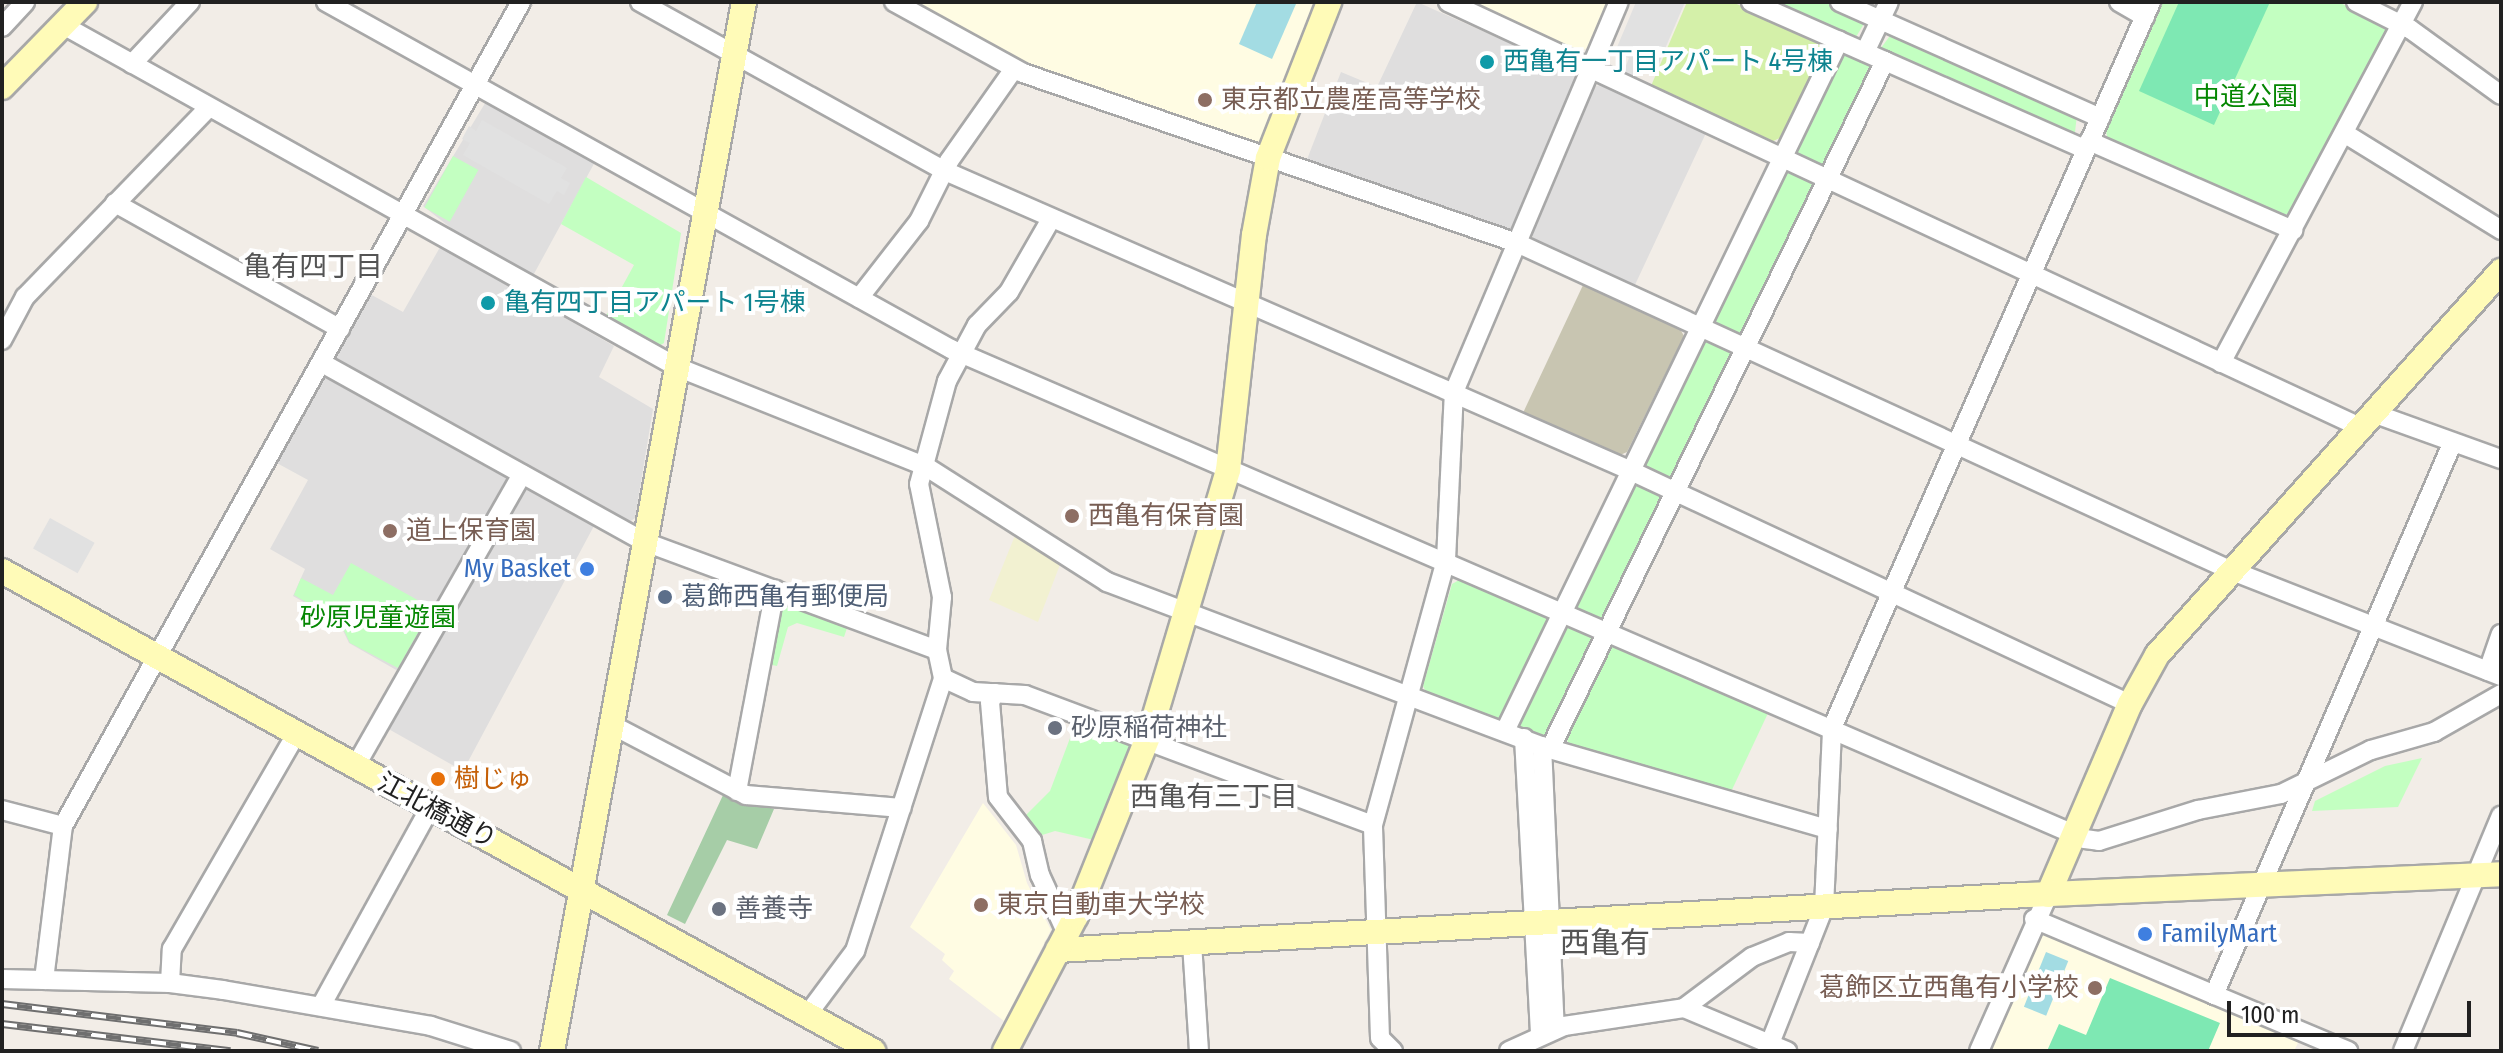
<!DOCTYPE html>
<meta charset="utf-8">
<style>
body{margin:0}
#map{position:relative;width:2503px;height:1053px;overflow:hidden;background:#f2ede7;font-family:"Fira Sans Condensed","Noto Sans JP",sans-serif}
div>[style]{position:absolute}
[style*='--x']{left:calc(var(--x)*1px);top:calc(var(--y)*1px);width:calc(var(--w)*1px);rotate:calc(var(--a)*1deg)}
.residential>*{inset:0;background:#dfdede}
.education>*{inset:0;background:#fffce3}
.construction>*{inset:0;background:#c8c5b1}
.farmland>*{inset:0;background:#f2f1d1}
.grass>*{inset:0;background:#d4f0a9}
.cemetery>*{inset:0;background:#a6cda7}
.park>*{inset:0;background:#c3ffc1;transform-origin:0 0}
.pitch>*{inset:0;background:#7ee8b3}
.parking>*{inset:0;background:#e1e1e1;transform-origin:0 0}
.water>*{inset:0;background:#a3dce3;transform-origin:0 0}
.roads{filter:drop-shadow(2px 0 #a8a8a8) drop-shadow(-2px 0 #a8a8a8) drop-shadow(0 2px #a8a8a8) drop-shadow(0 -2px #a8a8a8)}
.street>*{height:18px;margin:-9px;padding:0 9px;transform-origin:9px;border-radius:9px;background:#fff}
.secondary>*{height:24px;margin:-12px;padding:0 12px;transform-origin:12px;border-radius:12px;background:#fffbb8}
.rail>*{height:8px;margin-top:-4px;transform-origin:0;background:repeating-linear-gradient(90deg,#fff 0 15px,#6f6f6f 0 30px);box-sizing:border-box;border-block:2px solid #6f6f6f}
.dots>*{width:22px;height:22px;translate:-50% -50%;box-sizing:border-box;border:4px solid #fff;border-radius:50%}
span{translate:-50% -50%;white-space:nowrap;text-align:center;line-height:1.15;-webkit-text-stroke:8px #fff;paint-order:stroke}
.culture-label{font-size:26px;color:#0d838f}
.left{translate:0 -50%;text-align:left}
.park-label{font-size:26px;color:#058702}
.education-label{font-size:26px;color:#785e54}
.right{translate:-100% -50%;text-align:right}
.shop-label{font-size:26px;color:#366cbe}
.service-label{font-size:26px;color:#4e5e75}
.worship-label{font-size:26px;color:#5b616d}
.food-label{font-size:26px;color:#c56008}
.street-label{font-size:26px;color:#212121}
.neighbourhood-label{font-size:28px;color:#545454}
.quarter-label{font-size:30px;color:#545454}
.frame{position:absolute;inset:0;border:4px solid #212121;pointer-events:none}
.scale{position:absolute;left:2227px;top:1001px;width:244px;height:36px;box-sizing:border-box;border:4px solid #212121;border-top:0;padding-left:10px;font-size:24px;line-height:28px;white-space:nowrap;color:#212121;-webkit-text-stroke:6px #fff;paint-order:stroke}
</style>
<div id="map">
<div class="residential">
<i style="clip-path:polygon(1417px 2px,1573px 71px,1576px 81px,1591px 88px,1602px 84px,1706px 133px,1634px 287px,1535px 242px,1531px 232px,1514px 227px,1506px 231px,1306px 162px,1341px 72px,1377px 87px)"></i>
<i style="clip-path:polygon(487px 100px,596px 160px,523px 294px,614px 346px,599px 377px,653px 409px,635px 518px,628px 523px,603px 509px,463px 771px,385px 727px,412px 679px,349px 643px,339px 622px,293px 596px,305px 569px,270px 549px,308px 480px,275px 462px,368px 293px,403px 312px,451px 228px,423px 206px)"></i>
</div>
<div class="education">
<i style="clip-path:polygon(912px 2px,1319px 2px,1262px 140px,1255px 143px,1017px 61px)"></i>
<i style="clip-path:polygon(1468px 2px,1610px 2px,1588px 48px,1577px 52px)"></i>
<i style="clip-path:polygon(983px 803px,1016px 845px,1027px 883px,1051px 930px,1004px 1021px,949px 979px,954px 971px,942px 960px,945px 954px,910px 927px)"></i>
<i style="clip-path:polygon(2046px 934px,2299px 1041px,2294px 1051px,1989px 1051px,2038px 936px)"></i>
</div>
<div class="construction">
<i style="clip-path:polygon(1584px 283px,1679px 327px,1684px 336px,1627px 452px,1618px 456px,1523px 413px)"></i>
</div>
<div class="farmland">
<i style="clip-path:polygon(1016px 533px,1061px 562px,1038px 622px,989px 600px)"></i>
</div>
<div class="grass">
<i style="clip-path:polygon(1687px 2px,1732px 2px,1820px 40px,1825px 48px,1782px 137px,1771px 142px,1651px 86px)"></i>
</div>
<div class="cemetery">
<i style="clip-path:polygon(724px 793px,774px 809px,757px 849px,727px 840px,685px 924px,667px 915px)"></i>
</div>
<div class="park">
<i style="clip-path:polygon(1763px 2px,1827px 2px,1865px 22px,1853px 42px)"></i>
<i style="clip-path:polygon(2163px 2px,2338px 2px,2385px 24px,2388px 33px,2294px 212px,2279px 216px,2108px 141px,2106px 131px)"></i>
<i style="clip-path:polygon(1892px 33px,2077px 115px,2075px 132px,2068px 135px,1884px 53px,1881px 48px)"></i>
<i style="clip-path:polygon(1846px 53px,1871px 66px,1873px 74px,1830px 163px,1821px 166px,1797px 154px,1796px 145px,1840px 55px)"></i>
<i style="left:453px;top:156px;width:29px;height:59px;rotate:29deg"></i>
<i style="clip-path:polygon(1789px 171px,1813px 185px,1814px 194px,1740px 335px,1717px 323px,1714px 316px,1782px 176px)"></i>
<i style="clip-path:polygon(586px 177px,681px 233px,664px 343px,657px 347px,605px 318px,634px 265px,561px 224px)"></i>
<i style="clip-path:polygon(1708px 339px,1731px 351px,1734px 362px,1677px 479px,1669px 482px,1643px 469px,1641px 462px,1700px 342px)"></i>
<i style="clip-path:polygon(1636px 485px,1662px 497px,1665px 507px,1611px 616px,1601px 621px,1577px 609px,1575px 601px,1629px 489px)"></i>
<i style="clip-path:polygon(351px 563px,432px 608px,398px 668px,350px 643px,340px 622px,294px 595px,301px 578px,333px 595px)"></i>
<i style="clip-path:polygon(1461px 579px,1545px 614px,1549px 624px,1504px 716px,1496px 720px,1427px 694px,1423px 686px,1452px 584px)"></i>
<i style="clip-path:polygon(782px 600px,848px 625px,844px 637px,797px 623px,788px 627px,777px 666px,767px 664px)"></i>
<i style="clip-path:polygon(1569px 625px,1593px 636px,1596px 645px,1552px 735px,1545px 739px,1519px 729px,1518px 720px,1561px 629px)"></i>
<i style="clip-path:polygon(1619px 644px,1769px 711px,1730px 794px,1570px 746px,1566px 738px,1610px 648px)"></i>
<i style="clip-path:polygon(1075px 725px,1129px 745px,1131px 753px,1094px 840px,1055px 831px,1039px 836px,1024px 817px,1050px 791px)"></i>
<i style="clip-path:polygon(2422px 758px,2398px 807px,2312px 811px,2315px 801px,2385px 766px)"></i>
</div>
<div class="pitch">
<i style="clip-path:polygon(2179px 2px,2270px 2px,2214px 125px,2139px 91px)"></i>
<i style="clip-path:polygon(2110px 978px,2220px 1023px,2208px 1051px,2047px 1051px,2059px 1024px,2086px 1035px)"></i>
</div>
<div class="parking">
<i style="clip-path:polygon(1636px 2px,1685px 2px,1656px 70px,1643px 64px,1636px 79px,1623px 73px,1629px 58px,1615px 52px)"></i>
<i style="clip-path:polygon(482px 120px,567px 168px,561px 178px,570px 183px,564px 195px,557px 191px,549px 204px,463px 155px,470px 143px,462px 139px,469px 126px,476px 131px)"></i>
<i style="left:50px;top:518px;width:51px;height:35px;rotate:29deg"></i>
</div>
<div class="water">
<i style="clip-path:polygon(1257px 2px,1296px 4px,1272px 59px,1239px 44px)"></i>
<i style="left:2046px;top:952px;width:24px;height:59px;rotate:22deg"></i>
</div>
<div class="roads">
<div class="street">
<i style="--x:326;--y:2;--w:715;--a:29.04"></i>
<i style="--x:951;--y:349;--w:1235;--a:23.37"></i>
<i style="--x:2085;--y:839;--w:14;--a:8"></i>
<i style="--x:2099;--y:841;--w:104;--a:-17.4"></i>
<i style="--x:2198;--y:810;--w:85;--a:-10.9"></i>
<i style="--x:2281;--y:794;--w:100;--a:-26.1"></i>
<i style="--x:2371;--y:750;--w:66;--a:-15.9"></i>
<i style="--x:2434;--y:732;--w:77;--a:-29.6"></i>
<i style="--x:640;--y:2;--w:349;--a:29"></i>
<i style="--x:945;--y:171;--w:746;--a:23.61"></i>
<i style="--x:1629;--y:470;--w:553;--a:25.04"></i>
<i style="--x:894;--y:2;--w:147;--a:28.8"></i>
<i style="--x:1023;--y:73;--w:522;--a:18.99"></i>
<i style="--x:1517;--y:243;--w:784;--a:24.64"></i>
<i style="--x:2230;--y:570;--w:291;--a:21.4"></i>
<i style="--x:1448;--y:2;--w:1006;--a:24.99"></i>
<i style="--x:1751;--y:2;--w:365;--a:23.8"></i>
<i style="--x:1840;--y:2;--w:285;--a:24"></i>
<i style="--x:2119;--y:2;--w:30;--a:30"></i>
<i style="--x:2356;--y:2;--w:60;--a:26.6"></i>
<i style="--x:2410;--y:29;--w:112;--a:36"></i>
<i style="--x:63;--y:25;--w:703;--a:29.12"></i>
<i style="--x:677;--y:367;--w:267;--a:21.8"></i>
<i style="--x:925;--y:466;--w:216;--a:32.5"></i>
<i style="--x:1107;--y:582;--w:473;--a:20.7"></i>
<i style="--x:1550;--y:749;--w:289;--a:16.1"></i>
<i style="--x:2;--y:27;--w:34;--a:-47"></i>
<i style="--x:1865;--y:52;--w:55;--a:-64.4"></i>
<i style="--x:132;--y:64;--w:85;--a:-46.9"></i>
<i style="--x:2344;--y:133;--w:185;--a:31.7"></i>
<i style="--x:2089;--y:141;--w:223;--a:23.6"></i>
<i style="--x:115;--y:203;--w:258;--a:29.2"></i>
<i style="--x:859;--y:298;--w:98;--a:-52.1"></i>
<i style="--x:919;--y:221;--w:67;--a:-63.4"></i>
<i style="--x:949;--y:161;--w:113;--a:-54.8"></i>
<i style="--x:2;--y:340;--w:49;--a:-61.9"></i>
<i style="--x:25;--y:297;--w:264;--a:-45.9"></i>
<i style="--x:322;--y:363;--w:369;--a:29"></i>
<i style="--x:645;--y:542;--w:311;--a:20.3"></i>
<i style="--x:2221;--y:363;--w:409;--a:-62"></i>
<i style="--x:2373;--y:413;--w:136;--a:19.8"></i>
<i style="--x:2488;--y:671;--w:39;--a:-71"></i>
<i style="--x:943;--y:678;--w:33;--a:25"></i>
<i style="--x:973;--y:692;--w:52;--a:3.3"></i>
<i style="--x:1025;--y:695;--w:371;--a:20.5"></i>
<i style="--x:995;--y:693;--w:10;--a:119"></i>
<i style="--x:990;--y:702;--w:95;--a:85.2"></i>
<i style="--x:998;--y:797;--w:56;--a:52.3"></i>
<i style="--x:1032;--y:841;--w:35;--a:77"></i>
<i style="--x:1040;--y:875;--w:65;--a:65.4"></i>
<i style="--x:612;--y:725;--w:151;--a:27.6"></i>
<i style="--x:746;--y:795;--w:156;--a:4.8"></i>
<i style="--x:1505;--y:731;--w:767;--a:-64.17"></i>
<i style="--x:1524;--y:738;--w:297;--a:86.9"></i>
<i style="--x:1542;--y:746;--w:284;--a:87.4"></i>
<i style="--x:1550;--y:749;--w:765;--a:-64.04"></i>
<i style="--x:355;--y:767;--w:337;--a:-60.3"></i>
<i style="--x:737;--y:791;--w:205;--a:-79.3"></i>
<i style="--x:2;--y:810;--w:63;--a:14.7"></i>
<i style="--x:2034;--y:919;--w:341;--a:22.8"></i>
<i style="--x:1192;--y:943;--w:108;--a:86.3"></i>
<i style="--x:2;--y:979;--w:168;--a:1.4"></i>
<i style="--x:170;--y:983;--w:53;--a:7.5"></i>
<i style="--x:223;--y:990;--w:211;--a:9.8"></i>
<i style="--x:431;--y:1026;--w:84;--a:17.4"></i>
<i style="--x:44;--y:980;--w:155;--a:-83"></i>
<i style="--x:63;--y:826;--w:943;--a:-60.93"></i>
<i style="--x:170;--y:983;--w:34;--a:-87"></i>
<i style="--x:172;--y:949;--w:248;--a:-60"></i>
<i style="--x:2214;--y:995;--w:600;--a:-66.64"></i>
<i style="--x:321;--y:1006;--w:226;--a:-61.2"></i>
<i style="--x:1684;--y:1008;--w:112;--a:22.7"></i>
<i style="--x:808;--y:1014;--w:79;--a:-53.3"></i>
<i style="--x:855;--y:951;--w:287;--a:-72.1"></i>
<i style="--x:943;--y:678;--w:29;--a:-102"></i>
<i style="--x:937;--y:650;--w:53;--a:-84.6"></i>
<i style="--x:942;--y:597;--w:115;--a:-101.5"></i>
<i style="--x:919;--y:484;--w:107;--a:-74.8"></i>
<i style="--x:947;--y:381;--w:64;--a:-61.8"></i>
<i style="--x:977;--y:325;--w:46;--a:-45.9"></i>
<i style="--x:1009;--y:292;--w:84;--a:-60.1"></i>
<i style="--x:1393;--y:1051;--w:18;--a:-135"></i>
<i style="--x:1380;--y:1038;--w:213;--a:-91.9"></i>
<i style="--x:1373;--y:825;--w:275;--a:-74.6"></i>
<i style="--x:1446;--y:560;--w:168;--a:-87.3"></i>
<i style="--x:1454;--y:392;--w:423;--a:-67.1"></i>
<i style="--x:1509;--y:1051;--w:60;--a:-24.4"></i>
<i style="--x:1564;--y:1026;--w:121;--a:-8.5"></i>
<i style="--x:1684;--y:1008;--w:85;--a:-36.9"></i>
<i style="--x:1752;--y:957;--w:40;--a:-22"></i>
<i style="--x:1789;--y:942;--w:21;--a:3"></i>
<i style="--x:1767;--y:1051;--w:155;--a:-68.4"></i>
<i style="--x:1824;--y:907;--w:179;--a:-87.4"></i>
<i style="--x:1832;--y:728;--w:793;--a:-66.28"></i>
<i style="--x:1979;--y:1051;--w:171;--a:-66.1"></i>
<i style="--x:2403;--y:1051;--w:255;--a:-67.4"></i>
</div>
<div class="secondary">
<i style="--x:2;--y:87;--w:119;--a:-45.7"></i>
<i style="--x:2;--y:571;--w:995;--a:28.86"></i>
<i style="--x:2048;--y:895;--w:208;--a:-66.8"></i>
<i style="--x:2130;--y:704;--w:56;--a:-61.1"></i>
<i style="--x:2157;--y:655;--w:516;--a:-48.14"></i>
<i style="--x:1058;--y:950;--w:972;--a:-3.25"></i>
<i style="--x:2028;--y:895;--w:473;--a:-2.5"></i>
<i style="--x:552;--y:1051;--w:1066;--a:-79.63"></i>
<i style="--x:1005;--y:1051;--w:153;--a:-62.3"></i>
<i style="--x:1076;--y:916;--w:198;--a:-68.1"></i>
<i style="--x:1150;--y:732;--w:273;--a:-73.4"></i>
<i style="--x:1228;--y:470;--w:236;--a:-83.7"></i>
<i style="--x:1254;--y:235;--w:78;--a:-79.7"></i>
<i style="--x:1268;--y:158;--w:168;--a:-68.6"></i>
</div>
</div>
<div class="rail">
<i style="--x:2;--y:1004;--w:237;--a:7"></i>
<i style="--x:237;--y:1033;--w:83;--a:12.5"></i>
<i style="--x:2;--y:1024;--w:230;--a:6.8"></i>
</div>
<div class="dots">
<i style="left:1487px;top:62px;background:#0f9aa8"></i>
<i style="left:1205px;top:100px;background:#8d6e63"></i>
<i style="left:488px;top:303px;background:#0f9aa8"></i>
<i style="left:1072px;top:516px;background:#8d6e63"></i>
<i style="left:390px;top:531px;background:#8d6e63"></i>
<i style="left:587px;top:569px;background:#3f7fe0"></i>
<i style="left:665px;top:597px;background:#5c6f8a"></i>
<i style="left:1055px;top:728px;background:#6b7280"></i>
<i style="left:438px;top:779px;background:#e8710a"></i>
<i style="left:981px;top:905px;background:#8d6e63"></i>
<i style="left:719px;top:909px;background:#6b7280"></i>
<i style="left:2145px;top:934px;background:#3f7fe0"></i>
<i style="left:2095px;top:988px;background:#8d6e63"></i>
</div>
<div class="culture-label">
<span class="left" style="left:1503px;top:62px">西亀有一丁目アパート 4号棟</span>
<span class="left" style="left:504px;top:303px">亀有四丁目アパート 1号棟</span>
</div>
<div class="park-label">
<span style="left:2246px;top:97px">中道公園</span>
<span style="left:378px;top:618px">砂原児童遊園</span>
</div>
<div class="education-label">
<span class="left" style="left:1221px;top:100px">東京都立農産高等学校</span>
<span class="left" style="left:1088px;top:516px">西亀有保育園</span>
<span class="left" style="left:406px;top:531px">道上保育園</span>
<span class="left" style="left:997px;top:905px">東京自動車大学校</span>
<span class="right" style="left:2079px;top:988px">葛飾区立西亀有小学校</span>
</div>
<div class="shop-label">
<span class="right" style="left:571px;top:569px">My Basket</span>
<span class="left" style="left:2161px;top:934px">FamilyMart</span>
</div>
<div class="service-label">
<span class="left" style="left:681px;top:597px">葛飾西亀有郵便局</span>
</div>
<div class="worship-label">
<span class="left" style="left:1071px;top:728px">砂原稲荷神社</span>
<span class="left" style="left:735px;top:909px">善養寺</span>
</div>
<div class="food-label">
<span class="left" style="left:454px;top:779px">樹じゅ</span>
</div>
<div class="street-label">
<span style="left:437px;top:811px;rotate:28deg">江北橋通り</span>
</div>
<div class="neighbourhood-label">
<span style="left:313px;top:267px">亀有四丁目</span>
<span style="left:1214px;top:797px">西亀有三丁目</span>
</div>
<div class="quarter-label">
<span style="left:1605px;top:943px">西亀有</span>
</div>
<div class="frame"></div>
<div class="scale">100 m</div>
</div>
